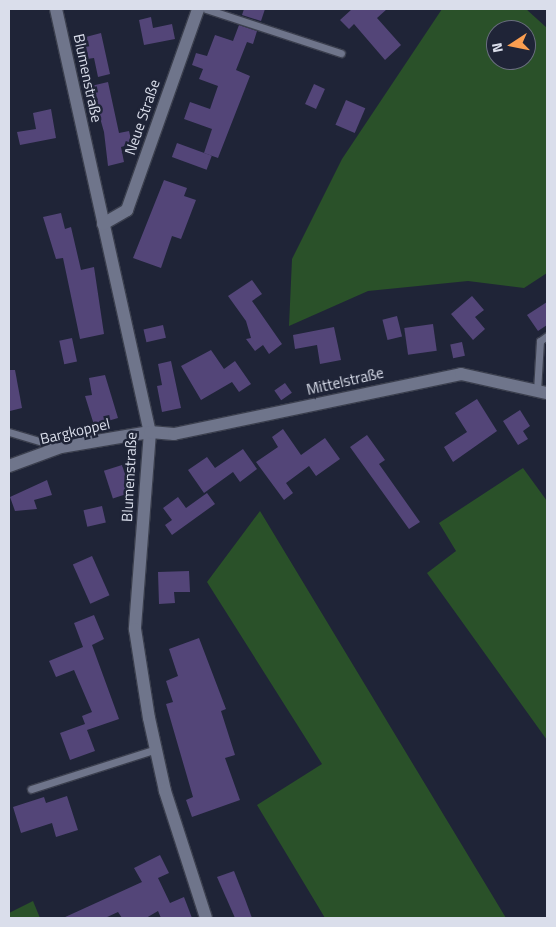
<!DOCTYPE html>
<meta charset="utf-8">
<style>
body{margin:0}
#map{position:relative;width:556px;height:927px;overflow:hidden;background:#1f2437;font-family:"Titillium Web",sans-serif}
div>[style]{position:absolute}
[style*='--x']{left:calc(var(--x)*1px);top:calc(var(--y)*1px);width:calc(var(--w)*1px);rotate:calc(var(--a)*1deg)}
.green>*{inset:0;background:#2a5129}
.building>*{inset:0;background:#534578;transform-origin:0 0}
.roads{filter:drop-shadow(1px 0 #3b3f4e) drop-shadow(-1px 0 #3b3f4e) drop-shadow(0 1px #3b3f4e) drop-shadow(0 -1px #3b3f4e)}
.lane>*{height:7px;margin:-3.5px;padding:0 3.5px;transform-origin:3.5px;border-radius:3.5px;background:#6f758b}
.street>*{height:12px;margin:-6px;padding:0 6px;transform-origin:6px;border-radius:6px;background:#6f758b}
span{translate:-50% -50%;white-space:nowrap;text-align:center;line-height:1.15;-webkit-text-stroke:5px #1f2437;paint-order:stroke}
.street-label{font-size:15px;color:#dadeeb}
.frame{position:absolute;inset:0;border:10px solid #dadeeb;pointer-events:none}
.north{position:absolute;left:486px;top:20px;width:50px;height:50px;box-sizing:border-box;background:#1f2437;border:1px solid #6a6e7f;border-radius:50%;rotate:259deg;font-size:14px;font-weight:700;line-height:20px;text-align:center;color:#dadeeb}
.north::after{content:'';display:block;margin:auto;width:18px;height:22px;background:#fb9e50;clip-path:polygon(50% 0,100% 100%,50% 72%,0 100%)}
</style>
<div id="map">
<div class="green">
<i style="clip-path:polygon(evenodd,442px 9px,526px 9px,547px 28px,547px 273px,524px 288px,468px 281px,368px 291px,289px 326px,292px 259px,342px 159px,442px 9px,496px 30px,526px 30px,526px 60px,496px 60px,496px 30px)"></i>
<i style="clip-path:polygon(523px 468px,547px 501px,547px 740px,427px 573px,456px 551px,439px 523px)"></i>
<i style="clip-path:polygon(260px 511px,506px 918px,325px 918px,257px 805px,322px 764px,207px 582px)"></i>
<i style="clip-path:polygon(33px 901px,40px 918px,9px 918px,9px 913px)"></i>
</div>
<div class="building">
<i style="clip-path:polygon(244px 9px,265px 9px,261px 21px,242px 15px)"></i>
<i style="clip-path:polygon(352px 9px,387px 9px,377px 18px,401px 45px,385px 60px,354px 24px,349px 29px,340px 20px)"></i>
<i style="clip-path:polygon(151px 17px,153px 28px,172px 24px,175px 39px,144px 45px,139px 20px)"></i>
<i style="clip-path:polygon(239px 25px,257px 31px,253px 44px,247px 42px,236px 70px,250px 76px,218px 158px,204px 153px,212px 129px,184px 119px,190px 102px,210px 109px,218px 86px,199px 79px,203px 69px,192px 65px,196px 53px,207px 56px,215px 35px,233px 41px)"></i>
<i style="clip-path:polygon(101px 33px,110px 74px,98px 77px,94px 58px,87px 59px,82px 38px)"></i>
<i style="clip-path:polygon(108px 82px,119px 133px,129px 131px,132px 144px,121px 147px,124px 162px,108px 166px,104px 132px,91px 86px)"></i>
<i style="left:314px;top:84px;width:12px;height:22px;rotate:24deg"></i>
<i style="left:346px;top:100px;width:21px;height:27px;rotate:23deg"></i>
<i style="clip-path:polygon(51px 109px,56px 138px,20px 145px,17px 132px,36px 129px,33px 113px)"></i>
<i style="left:177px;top:143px;width:37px;height:15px;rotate:20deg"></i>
<i style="clip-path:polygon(164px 180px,187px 188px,184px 196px,196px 200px,181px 239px,172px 236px,161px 268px,133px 258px)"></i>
<i style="clip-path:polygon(61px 213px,65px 229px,71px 227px,81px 270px,94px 267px,104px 334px,80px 339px,63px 258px,56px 259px,43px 217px)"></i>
<i style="clip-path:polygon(252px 280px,262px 294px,252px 301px,282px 344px,269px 354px,263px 345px,255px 351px,246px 339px,251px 338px,246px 321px,228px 296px)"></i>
<i style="clip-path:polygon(472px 296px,484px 310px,475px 317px,485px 329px,473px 340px,451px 314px)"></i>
<i style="clip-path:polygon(547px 302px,547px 325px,538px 331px,527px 315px)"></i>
<i style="left:397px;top:316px;width:21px;height:15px;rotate:76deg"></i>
<i style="left:433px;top:324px;width:27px;height:29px;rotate:82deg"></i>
<i style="left:163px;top:325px;width:13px;height:20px;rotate:77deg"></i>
<i style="clip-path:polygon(334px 327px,341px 360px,320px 364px,317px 345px,295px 349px,293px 335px)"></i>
<i style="left:72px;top:338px;width:24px;height:13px;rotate:78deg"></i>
<i style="left:462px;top:342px;width:14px;height:12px;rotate:78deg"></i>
<i style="clip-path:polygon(211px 350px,224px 369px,235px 361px,251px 384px,239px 392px,232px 382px,201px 400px,181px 366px)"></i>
<i style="clip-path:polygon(171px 361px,181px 408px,162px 412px,157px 386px,162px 385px,158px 364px)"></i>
<i style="clip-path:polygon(9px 370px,15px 370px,22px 408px,10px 411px)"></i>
<i style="clip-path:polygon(105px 375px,118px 418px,94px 425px,85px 396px,92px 395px,89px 378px)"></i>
<i style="left:285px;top:383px;width:12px;height:13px;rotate:55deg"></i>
<i style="clip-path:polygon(477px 399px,497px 431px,453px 462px,444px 447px,467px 432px,455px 413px)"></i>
<i style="clip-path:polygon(520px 410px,530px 426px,523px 431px,528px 439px,518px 445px,503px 421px)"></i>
<i style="clip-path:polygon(283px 429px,301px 455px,325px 438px,340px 459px,316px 476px,309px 466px,286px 483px,293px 493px,284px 500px,256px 462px,278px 447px,272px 437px)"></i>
<i style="clip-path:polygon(367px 435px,385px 460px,379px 464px,420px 522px,409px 529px,350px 447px)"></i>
<i style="clip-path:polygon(243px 449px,257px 469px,240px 482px,233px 472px,204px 493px,188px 470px,207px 457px,215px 468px)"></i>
<i style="left:122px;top:465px;width:29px;height:19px;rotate:72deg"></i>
<i style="clip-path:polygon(47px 480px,52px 495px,34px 500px,37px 509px,15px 511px,10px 497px)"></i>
<i style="clip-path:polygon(207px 493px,215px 504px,172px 535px,165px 525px,172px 520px,163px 508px,178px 497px,186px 508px)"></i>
<i style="left:102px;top:506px;width:17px;height:19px;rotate:77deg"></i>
<i style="left:92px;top:556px;width:43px;height:21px;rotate:66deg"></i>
<i style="clip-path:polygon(189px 571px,190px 592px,174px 592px,175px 603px,159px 604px,158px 572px)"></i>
<i style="clip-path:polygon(94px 615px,104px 639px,92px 645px,119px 719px,87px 730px,95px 751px,70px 760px,60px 733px,85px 724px,82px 716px,92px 712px,74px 670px,56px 677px,49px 661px,83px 647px,74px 623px)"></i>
<i style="clip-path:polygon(199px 638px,226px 709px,221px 711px,235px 755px,225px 758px,240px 800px,192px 817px,186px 800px,193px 797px,166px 704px,173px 702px,166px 681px,178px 676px,169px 649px)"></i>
<i style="clip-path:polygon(67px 796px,78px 830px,56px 837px,52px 823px,21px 833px,13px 807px,44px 797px,46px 803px)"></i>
<i style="clip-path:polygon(160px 855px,169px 873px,158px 878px,170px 903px,184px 897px,192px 918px,161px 918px,158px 911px,146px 918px,122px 918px,118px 912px,105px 918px,63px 918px,142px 882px,134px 868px)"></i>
<i style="clip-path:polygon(234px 871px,245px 899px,252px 918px,235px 918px,217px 877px)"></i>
</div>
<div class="roads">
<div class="lane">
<i style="--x:206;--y:9;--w:142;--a:18.1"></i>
<i style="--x:537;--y:391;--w:50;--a:-86.6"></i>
<i style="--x:540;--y:341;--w:9;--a:-36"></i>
<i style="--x:9;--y:432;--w:52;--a:16.7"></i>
<i style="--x:31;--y:789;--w:131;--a:-17.7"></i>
</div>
<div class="street">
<i style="--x:56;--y:9;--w:433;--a:77.5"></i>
<i style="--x:150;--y:432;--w:198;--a:94.4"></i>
<i style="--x:135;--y:629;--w:90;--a:81.1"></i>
<i style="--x:149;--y:718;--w:75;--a:77.6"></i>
<i style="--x:165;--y:791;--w:133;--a:72.1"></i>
<i style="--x:103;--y:224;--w:28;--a:-30"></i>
<i style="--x:127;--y:210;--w:213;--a:-70.5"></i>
<i style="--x:9;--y:466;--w:55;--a:-20.1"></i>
<i style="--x:61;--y:447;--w:90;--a:-9.6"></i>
<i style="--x:150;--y:432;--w:24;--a:5"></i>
<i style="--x:174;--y:434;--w:293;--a:-11.8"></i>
<i style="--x:461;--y:374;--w:88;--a:12.5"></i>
</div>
</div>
<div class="street-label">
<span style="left:88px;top:78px;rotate:78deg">Blumenstraße</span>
<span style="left:142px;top:117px;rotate:-71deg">Neue Straße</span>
<span style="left:345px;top:381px;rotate:-13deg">Mittelstraße</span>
<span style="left:75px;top:431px;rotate:-13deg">Bargkoppel</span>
<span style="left:129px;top:477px;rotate:-87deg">Blumenstraße</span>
</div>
<div class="frame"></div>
<div class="north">N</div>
</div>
